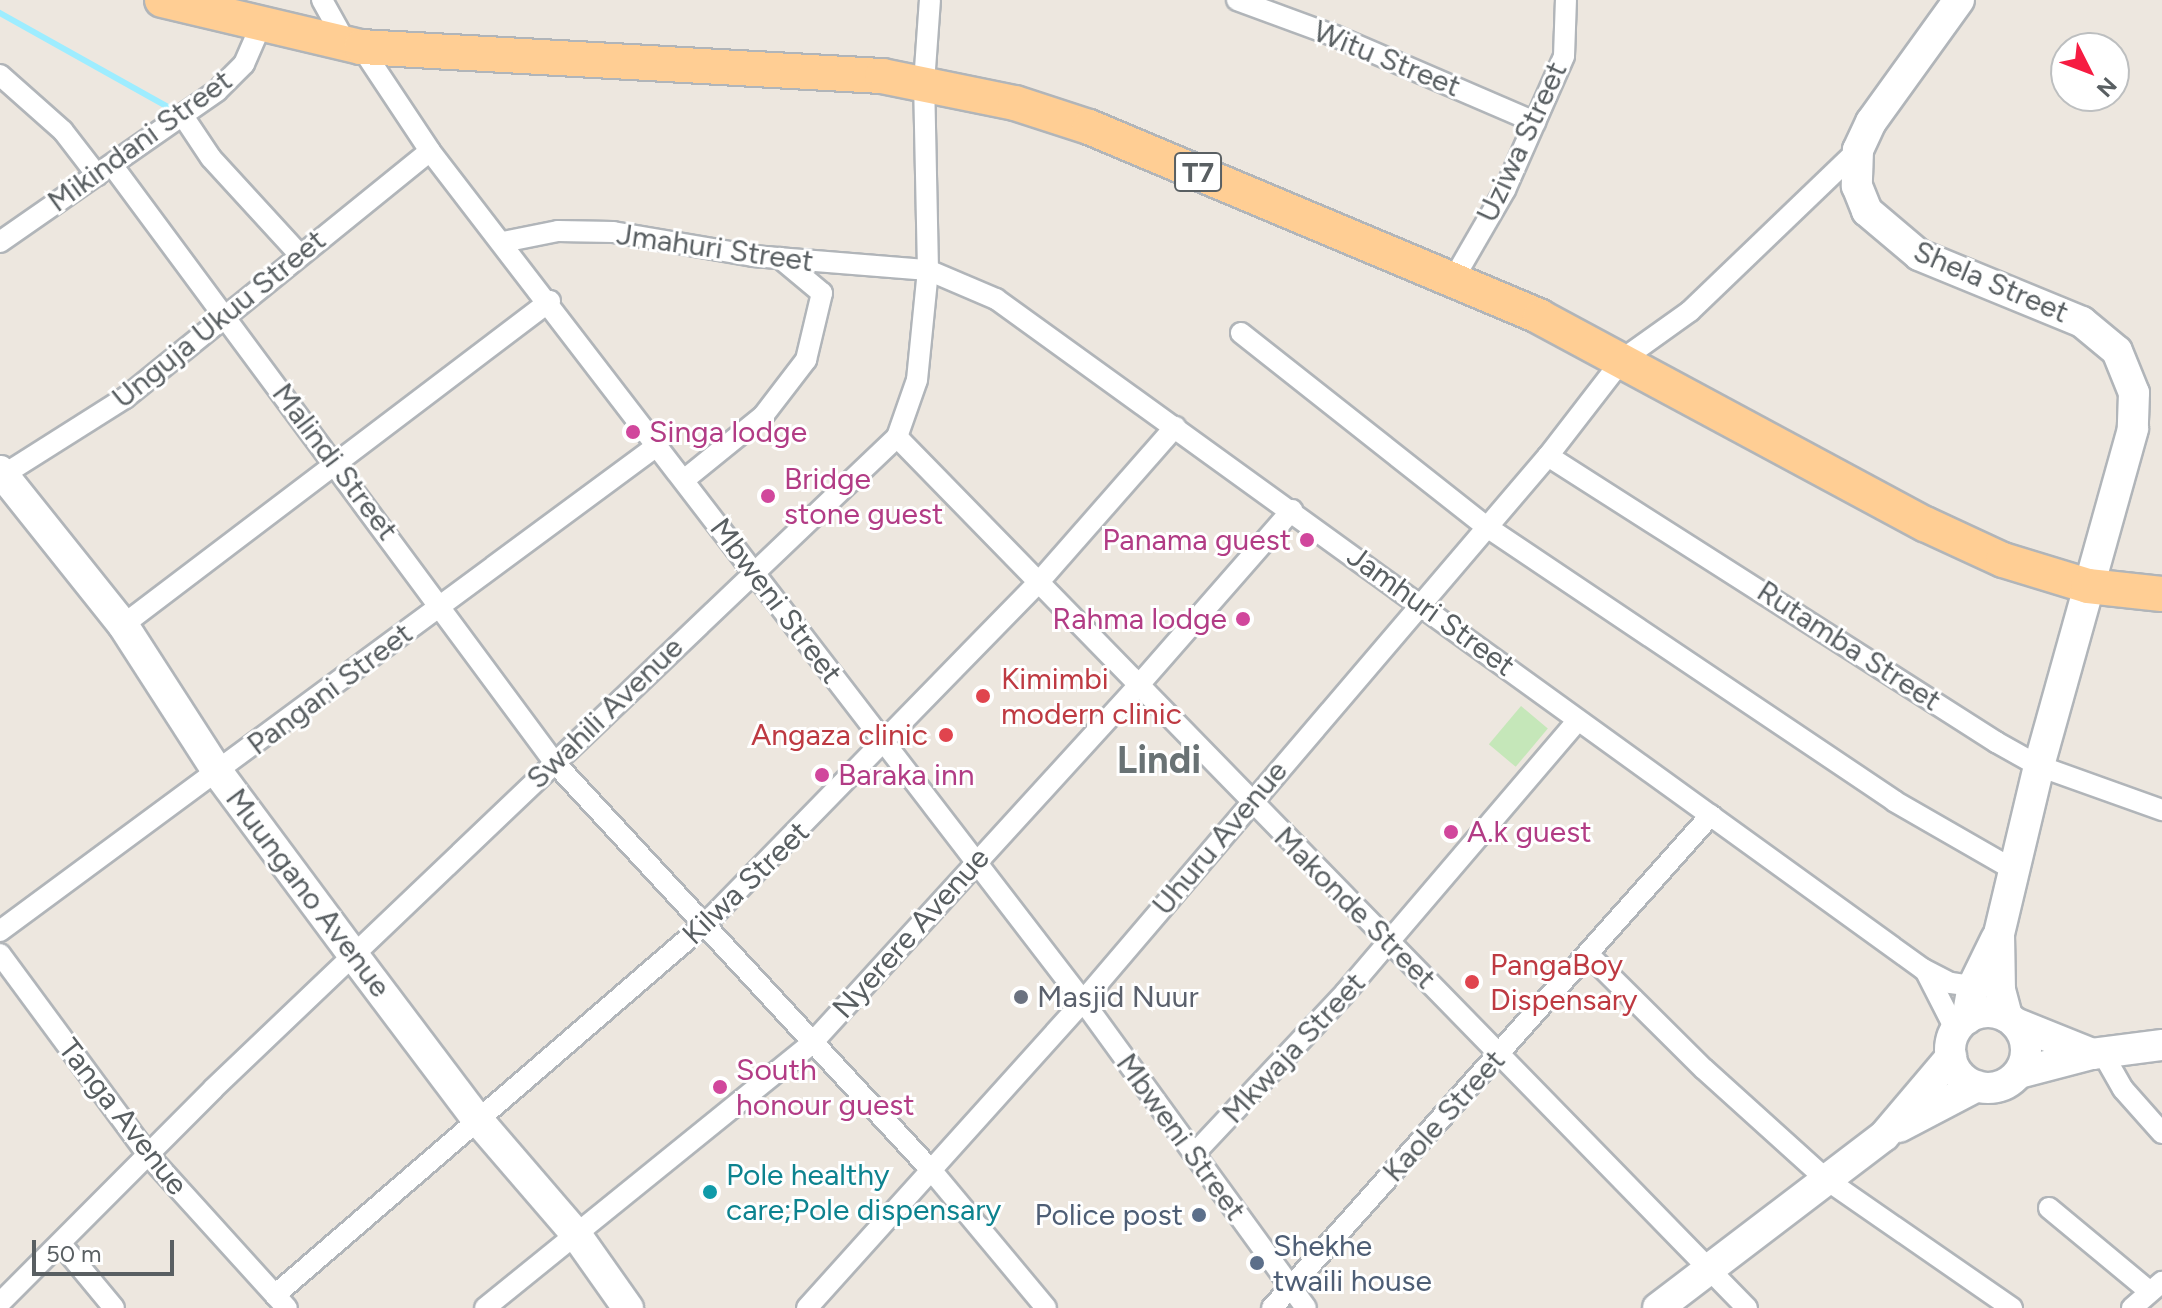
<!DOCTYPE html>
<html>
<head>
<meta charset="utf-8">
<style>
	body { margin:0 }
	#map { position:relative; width:2162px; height:1308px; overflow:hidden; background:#ede7df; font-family:Figtree,sans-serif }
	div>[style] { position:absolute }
	.green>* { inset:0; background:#c5e7b9; transform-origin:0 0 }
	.stream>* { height:6px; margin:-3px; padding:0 3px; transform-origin:3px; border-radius:3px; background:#9eedff }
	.roads { filter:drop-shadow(2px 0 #b1b5b9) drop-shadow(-2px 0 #b1b5b9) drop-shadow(0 2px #b1b5b9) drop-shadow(0 -2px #b1b5b9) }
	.minor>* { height:20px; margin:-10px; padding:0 10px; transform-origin:10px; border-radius:10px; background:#fff }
	.secondary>* { height:30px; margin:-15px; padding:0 15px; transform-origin:15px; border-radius:15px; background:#fff }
	.secondary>.ring { margin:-15px; padding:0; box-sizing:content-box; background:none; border:30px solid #fff; border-radius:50% }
	.trunk>* { height:34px; margin:-17px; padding:0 17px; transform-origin:17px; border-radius:17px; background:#ffce94 }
	.dots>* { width:22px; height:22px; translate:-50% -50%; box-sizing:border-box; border:4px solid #fff; border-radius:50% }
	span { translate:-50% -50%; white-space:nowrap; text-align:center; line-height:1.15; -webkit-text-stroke:6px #fff; paint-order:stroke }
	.shield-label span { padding:2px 6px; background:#fff; border:2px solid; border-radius:6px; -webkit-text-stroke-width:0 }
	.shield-label { font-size:28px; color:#595f62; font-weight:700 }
	.street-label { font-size:30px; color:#595f62 }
	.hotel-label { font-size:30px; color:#b23c85 }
	.left { translate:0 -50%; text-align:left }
	.right { translate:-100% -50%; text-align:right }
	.health-label { font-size:30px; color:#be3a42 }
	.worship-label { font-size:30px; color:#5b616d }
	.culture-label { font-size:30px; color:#0d838f }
	.service-label { font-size:30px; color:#4e5e75 }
	.district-label { font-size:38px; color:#697274; font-weight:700 }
	.north { position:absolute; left:2050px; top:32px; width:80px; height:80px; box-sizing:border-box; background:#fff; border:2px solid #bdbfc0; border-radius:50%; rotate:132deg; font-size:22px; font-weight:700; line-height:32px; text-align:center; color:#595f62 }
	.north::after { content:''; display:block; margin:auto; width:28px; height:36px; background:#f61c42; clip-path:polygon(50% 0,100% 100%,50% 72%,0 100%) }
	.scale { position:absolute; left:32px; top:1240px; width:142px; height:36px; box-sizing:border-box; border:4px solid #595f62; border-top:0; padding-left:10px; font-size:24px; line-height:28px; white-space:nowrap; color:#595f62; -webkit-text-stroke:6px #fff; paint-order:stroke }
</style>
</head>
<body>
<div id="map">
	<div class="green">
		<i style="left:1521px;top:706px;width:35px;height:50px;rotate:40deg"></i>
	</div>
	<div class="stream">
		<i style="left:0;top:13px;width:205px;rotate:29.2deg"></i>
	</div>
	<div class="roads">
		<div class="minor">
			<i style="left:322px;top:0;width:51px;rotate:60.9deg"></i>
			<i style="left:1237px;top:0;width:104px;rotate:20.2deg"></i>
			<i style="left:1335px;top:36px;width:218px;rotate:23.3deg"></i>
			<i style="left:361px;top:47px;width:125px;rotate:56.4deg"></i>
			<i style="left:430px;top:151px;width:1072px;rotate:52.47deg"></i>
			<i style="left:1083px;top:1001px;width:379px;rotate:54deg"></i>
			<i style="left:0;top:75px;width:84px;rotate:41.6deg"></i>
			<i style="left:63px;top:131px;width:56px;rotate:52.3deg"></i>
			<i style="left:183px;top:116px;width:50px;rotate:56.3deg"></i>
			<i style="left:211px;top:158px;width:132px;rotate:47.5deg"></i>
			<i style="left:112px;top:165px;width:743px;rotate:53.48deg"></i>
			<i style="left:554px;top:762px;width:557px;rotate:47.26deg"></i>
			<i style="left:932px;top:1171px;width:178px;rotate:50.2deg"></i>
			<i style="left:0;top:242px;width:264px;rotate:-34.8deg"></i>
			<i style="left:217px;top:91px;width:38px;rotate:-45deg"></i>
			<i style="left:244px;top:64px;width:43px;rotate:-66.4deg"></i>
			<i style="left:503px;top:242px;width:56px;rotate:-11.3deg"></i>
			<i style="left:558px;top:231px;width:55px;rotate:1deg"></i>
			<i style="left:613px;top:232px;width:142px;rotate:9.7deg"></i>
			<i style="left:753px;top:256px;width:176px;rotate:4.6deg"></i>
			<i style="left:928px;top:270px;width:74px;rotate:23.1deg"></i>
			<i style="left:996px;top:299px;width:1144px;rotate:35.86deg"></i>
			<i style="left:1923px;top:969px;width:31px;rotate:27deg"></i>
			<i style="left:1951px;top:983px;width:22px;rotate:8deg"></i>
			<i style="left:1454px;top:278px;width:102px;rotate:-59.9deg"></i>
			<i style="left:1505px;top:190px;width:146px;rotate:-66.2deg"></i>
			<i style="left:1564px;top:56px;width:56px;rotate:-88deg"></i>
			<i style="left:1241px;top:333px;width:313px;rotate:38.3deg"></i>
			<i style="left:1487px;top:527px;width:491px;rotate:33.9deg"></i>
			<i style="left:1894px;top:801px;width:138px;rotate:29.9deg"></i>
			<i style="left:897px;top:437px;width:1217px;rotate:45.7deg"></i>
			<i style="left:1548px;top:456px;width:532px;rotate:32.55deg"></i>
			<i style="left:1996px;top:742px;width:49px;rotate:29.2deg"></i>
			<i style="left:2039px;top:766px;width:131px;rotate:19.7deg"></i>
			<i style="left:0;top:477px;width:148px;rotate:-32.3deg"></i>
			<i style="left:125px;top:398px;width:392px;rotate:-39deg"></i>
			<i style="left:684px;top:480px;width:102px;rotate:-39deg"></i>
			<i style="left:763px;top:416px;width:71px;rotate:-52.5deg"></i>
			<i style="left:806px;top:360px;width:69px;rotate:-76.6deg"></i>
			<i style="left:822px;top:293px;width:55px;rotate:-140.2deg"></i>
			<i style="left:123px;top:625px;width:536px;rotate:-37.19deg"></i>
			<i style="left:0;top:931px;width:818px;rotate:-36.45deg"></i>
			<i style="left:0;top:954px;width:251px;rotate:53.6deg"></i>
			<i style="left:149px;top:1156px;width:205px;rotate:47.8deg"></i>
			<i style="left:1588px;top:954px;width:163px;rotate:44.8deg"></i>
			<i style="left:1704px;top:1069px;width:166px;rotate:42.1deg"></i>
			<i style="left:1827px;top:1180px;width:225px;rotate:34.7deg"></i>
			<i style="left:1926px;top:972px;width:66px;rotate:63deg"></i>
			<i style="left:2103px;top:1054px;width:40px;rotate:60.3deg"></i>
			<i style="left:2123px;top:1089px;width:59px;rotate:48.4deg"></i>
			<i style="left:1194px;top:1154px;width:221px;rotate:-46.8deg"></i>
			<i style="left:1345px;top:993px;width:358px;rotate:-49.5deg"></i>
			<i style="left:2049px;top:1208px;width:131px;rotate:39.7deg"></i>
			<i style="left:61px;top:1244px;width:83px;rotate:50.4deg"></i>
			<i style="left:275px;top:1295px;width:567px;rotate:-40.78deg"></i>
			<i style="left:704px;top:925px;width:478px;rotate:-45.7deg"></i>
			<i style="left:1038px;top:583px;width:208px;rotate:-48.7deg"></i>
			<i style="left:0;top:1303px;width:302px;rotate:-45.1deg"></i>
			<i style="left:213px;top:1089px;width:945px;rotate:-43.63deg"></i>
			<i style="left:897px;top:437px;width:60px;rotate:-70.7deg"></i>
			<i style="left:917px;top:380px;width:111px;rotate:-84.3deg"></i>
			<i style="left:928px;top:270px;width:187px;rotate:-91.2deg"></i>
			<i style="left:924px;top:83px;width:83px;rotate:-85.9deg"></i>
			<i style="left:485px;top:1308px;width:422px;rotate:-39deg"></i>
			<i style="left:813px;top:1042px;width:482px;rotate:-47.6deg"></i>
			<i style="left:1138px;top:686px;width:234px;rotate:-48.8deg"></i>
			<i style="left:807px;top:1308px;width:413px;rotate:-48deg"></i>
			<i style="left:1083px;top:1001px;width:716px;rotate:-49.53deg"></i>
			<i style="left:1548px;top:456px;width:123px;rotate:-52.3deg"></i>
			<i style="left:1623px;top:359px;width:82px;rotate:-35.6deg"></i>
			<i style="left:1690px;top:311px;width:233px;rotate:-43.8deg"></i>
			<i style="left:1272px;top:1308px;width:660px;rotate:-48.32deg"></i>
			<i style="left:2132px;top:1308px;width:40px;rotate:-41deg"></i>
		</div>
		<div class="secondary">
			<i style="left:1959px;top:0;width:150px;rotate:125.8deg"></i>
			<i style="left:1871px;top:122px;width:31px;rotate:115deg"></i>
			<i style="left:1858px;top:150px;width:36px;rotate:92deg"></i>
			<i style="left:1857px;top:186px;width:27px;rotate:68deg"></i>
			<i style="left:1867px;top:211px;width:68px;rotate:40.2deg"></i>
			<i style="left:1919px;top:255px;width:176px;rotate:22.3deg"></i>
			<i style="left:2082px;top:322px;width:45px;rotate:39.6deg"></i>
			<i style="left:2117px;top:351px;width:45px;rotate:68deg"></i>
			<i style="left:2134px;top:393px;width:36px;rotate:92deg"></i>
			<i style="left:2133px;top:429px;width:350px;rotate:105.6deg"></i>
			<i style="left:2039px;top:766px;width:173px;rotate:103.4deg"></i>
			<i style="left:1999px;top:934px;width:56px;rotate:89deg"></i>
			<i style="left:2000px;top:990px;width:28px;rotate:75deg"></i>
			<i style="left:0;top:471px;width:197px;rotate:51.4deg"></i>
			<i style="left:123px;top:625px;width:177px;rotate:57.2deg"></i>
			<i style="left:219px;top:774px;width:227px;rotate:53.4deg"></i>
			<i style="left:354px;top:956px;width:204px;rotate:53deg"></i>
			<i style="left:477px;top:1119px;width:150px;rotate:49.3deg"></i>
			<i style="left:575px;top:1233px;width:92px;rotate:54.8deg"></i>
			<i class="ring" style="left:1950px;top:1012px;width:46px;height:46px"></i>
			<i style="left:1967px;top:1019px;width:34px;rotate:-80deg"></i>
			<i style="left:1973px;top:986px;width:52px;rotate:-63.9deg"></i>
			<i style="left:2015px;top:1023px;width:83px;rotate:21.9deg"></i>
			<i style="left:2019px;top:1073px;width:75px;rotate:-14.6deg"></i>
			<i style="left:2092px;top:1054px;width:71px;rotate:-7.3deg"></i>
			<i style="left:1899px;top:1127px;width:88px;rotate:-27.7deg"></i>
			<i style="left:1658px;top:1308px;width:284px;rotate:-37.3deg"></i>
			<i style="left:1884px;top:1136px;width:104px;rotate:-49.7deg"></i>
		</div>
		<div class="trunk">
			<i style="left:162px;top:0;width:204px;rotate:13.3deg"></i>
			<i style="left:361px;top:47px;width:522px;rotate:3.19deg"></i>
			<i style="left:882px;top:76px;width:136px;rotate:11.5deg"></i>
			<i style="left:1015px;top:103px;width:78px;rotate:18deg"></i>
			<i style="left:1089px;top:127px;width:489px;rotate:22.8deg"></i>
			<i style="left:1540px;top:317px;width:437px;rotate:28.3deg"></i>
			<i style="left:1925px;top:524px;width:86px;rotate:24.8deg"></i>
			<i style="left:2003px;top:560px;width:89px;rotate:17deg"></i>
			<i style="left:2088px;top:586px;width:74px;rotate:6.2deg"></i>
		</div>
	</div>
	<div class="dots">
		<i style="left:633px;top:432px;background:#d1479c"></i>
		<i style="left:768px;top:496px;background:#d1479c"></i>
		<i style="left:1307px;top:540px;background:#d1479c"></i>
		<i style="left:1243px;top:619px;background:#d1479c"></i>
		<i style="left:983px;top:696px;background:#e0444e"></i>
		<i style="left:946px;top:735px;background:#e0444e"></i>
		<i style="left:822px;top:775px;background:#d1479c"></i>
		<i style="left:1451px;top:832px;background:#d1479c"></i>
		<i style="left:1472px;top:982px;background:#e0444e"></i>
		<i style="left:1021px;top:997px;background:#6b7280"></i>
		<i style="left:720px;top:1087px;background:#d1479c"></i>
		<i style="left:710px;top:1192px;background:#0f9aa8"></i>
		<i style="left:1199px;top:1215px;background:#5c6f8a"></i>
		<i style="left:1257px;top:1263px;background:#5c6f8a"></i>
	</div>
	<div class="shield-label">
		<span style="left:1198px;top:172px">T7</span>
	</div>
	<div class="street-label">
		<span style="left:1387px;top:59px;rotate:22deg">Witu Street</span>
		<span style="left:140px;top:141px;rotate:-36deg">Mikindani Street</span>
		<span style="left:1522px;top:142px;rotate:-65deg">Uziwa Street</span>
		<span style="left:715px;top:248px;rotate:8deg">Jmahuri Street</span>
		<span style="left:1991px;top:282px;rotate:23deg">Shela Street</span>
		<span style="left:219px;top:319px;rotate:-39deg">Unguja Ukuu Street</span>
		<span style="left:335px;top:462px;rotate:53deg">Malindi Street</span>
		<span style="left:776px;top:601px;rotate:53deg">Mbweni Street</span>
		<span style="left:1431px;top:611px;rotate:36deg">Jamhuri Street</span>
		<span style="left:1849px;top:646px;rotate:33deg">Rutamba Street</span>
		<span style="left:330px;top:689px;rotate:-37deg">Pangani Street</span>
		<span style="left:605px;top:713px;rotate:-44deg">Swahili Avenue</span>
		<span style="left:1220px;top:838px;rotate:-50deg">Uhuru Avenue</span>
		<span style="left:746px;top:883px;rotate:-44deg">Kilwa Street</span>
		<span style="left:308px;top:893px;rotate:53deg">Muungano Avenue</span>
		<span style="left:1355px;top:908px;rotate:45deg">Makonde Street</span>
		<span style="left:911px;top:933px;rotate:-48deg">Nyerere Avenue</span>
		<span style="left:1294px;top:1048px;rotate:-47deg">Mkwaja Street</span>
		<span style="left:1444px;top:1116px;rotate:-48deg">Kaole Street</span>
		<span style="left:123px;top:1117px;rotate:52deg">Tanga Avenue</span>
		<span style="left:1181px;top:1137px;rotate:54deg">Mbweni Street</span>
	</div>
	<div class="hotel-label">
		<span class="left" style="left:649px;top:432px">Singa lodge</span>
		<span class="left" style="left:784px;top:496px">Bridge<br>stone guest</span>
		<span class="right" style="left:1291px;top:540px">Panama guest</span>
		<span class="right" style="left:1227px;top:619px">Rahma lodge</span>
		<span class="left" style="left:838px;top:775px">Baraka inn</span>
		<span class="left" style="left:1467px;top:832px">A.k guest</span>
		<span class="left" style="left:736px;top:1087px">South<br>honour guest</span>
	</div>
	<div class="health-label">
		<span class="left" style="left:1001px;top:696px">Kimimbi<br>modern clinic</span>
		<span class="right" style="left:928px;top:735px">Angaza clinic</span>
		<span class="left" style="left:1490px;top:982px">PangaBoy<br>Dispensary</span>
	</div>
	<div class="worship-label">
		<span class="left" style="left:1037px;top:997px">Masjid Nuur</span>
	</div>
	<div class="culture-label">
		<span class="left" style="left:726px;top:1192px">Pole healthy<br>care;Pole dispensary</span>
	</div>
	<div class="service-label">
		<span class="right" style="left:1183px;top:1215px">Police post</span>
		<span class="left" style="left:1273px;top:1263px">Shekhe<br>twaili house</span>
	</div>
	<div class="district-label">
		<span style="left:1159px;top:761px">Lindi</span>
	</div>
	<div class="north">N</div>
	<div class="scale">50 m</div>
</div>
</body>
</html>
